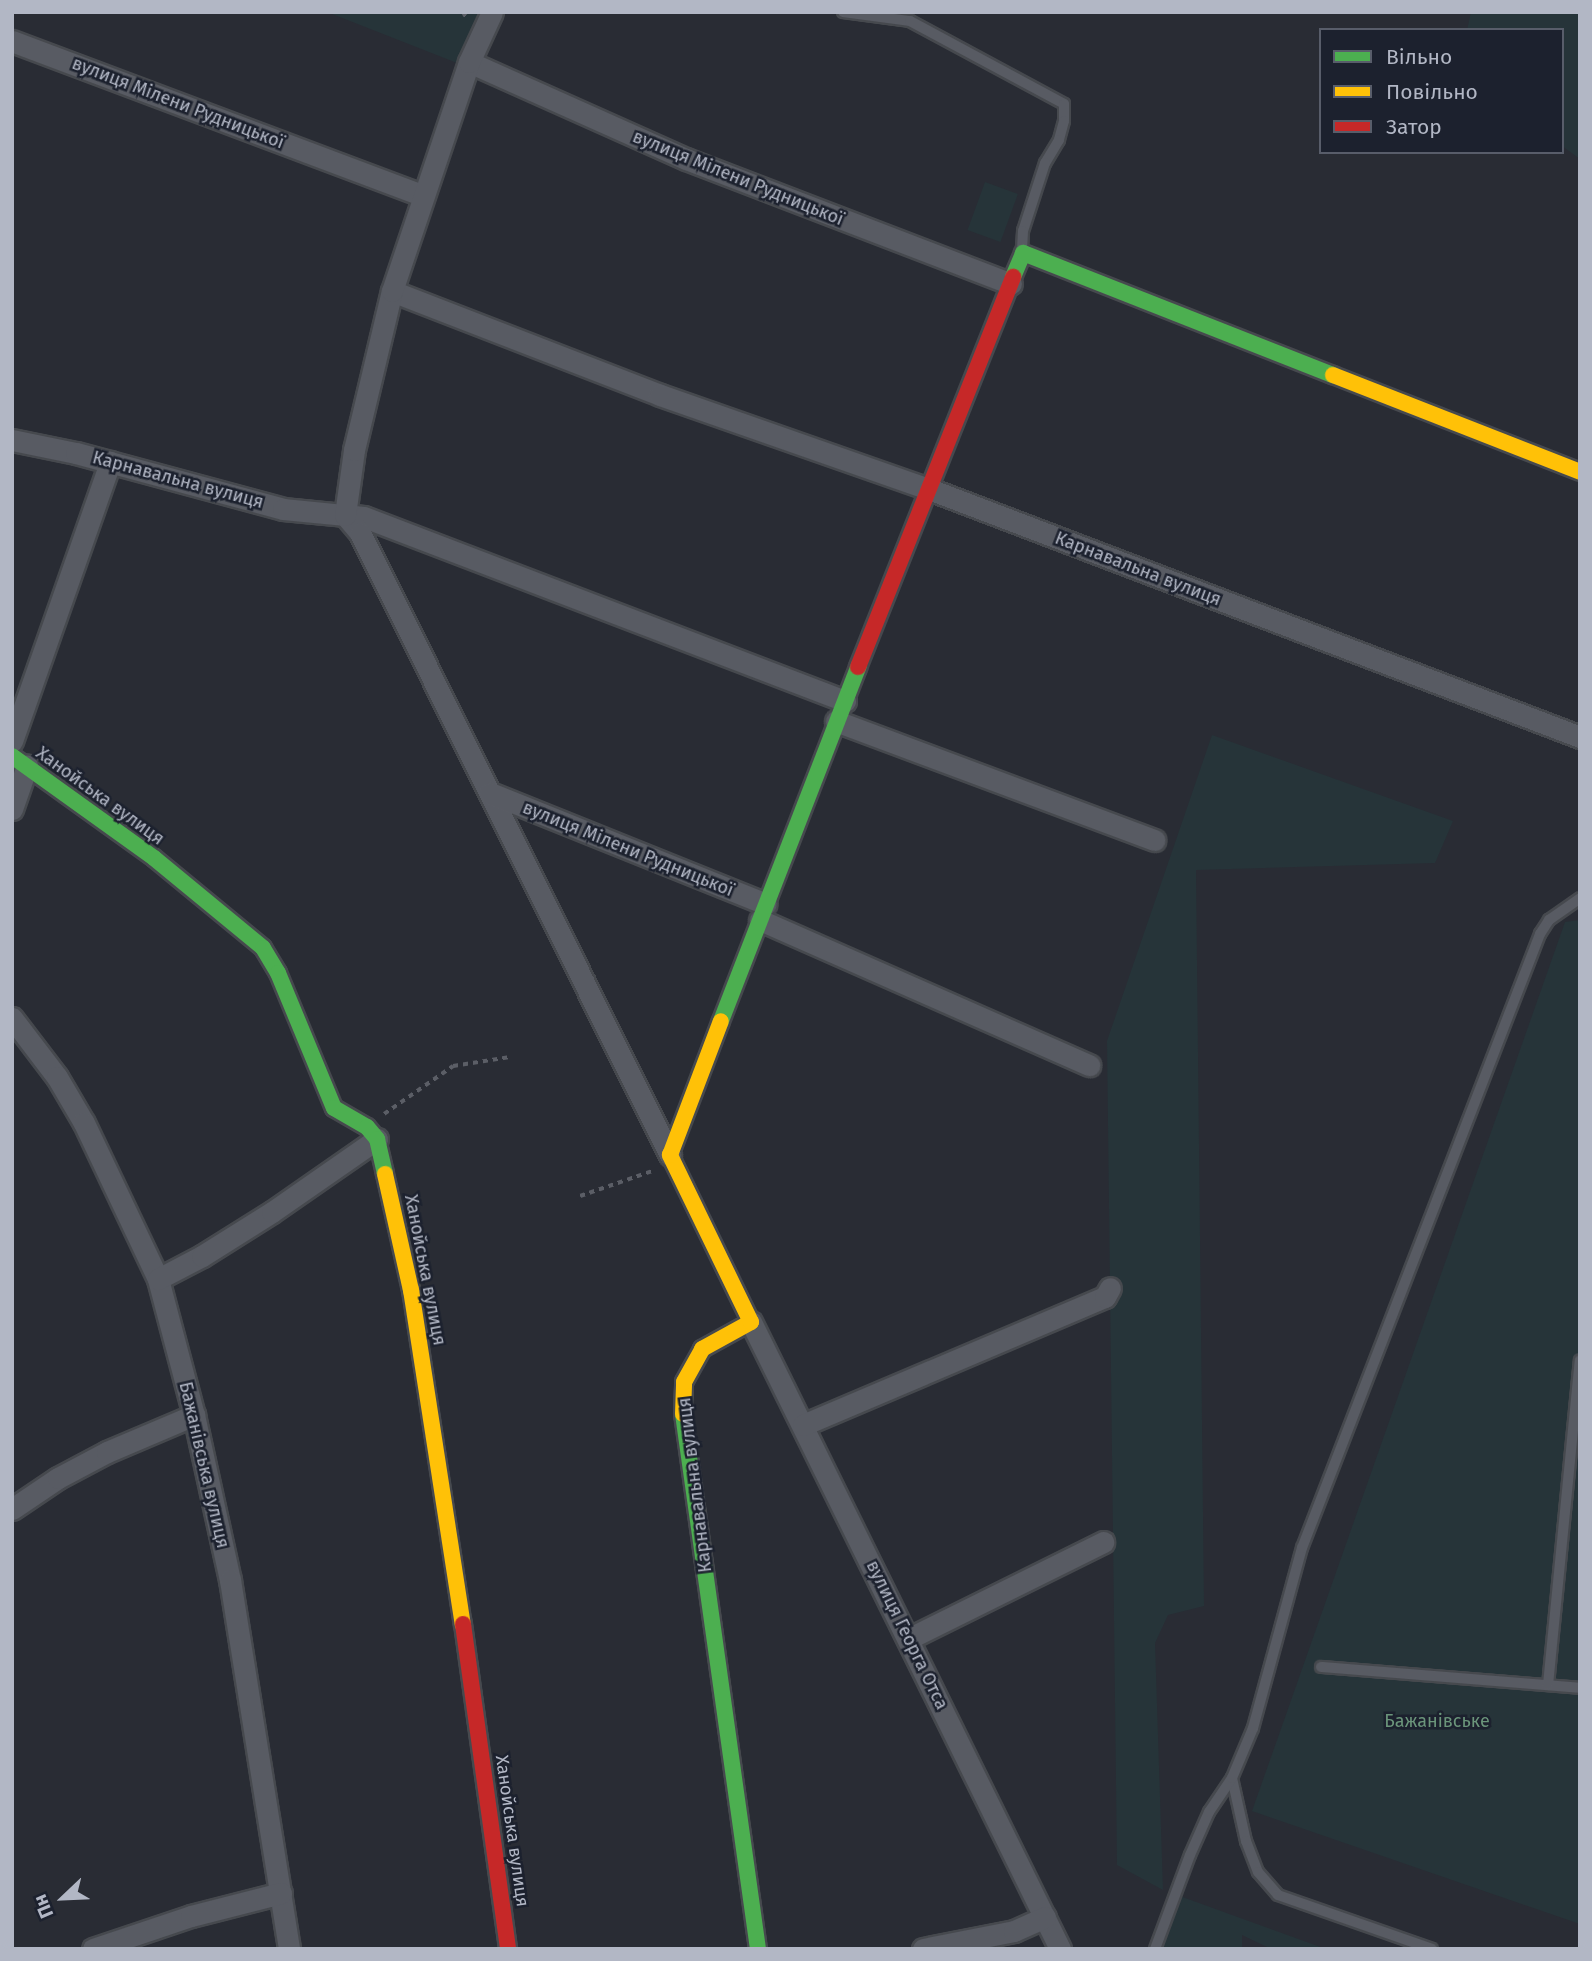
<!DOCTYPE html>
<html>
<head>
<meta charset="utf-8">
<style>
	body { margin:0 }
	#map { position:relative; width:1592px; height:1961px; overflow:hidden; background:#292c34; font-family:"Fira Sans",sans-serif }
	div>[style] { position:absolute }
	.green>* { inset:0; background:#263439; transform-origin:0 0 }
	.path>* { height:3.5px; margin-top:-1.75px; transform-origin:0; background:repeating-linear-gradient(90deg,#5b5e66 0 5px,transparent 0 10px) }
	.roads { filter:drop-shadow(2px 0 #46494e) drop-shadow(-2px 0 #46494e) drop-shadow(0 2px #46494e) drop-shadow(0 -2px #46494e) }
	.lane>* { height:10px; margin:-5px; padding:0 5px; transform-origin:5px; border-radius:5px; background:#585b63 }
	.street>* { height:21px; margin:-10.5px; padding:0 10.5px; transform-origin:10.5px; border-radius:10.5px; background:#585b63 }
	.fast>* { height:16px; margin:-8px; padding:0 8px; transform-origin:8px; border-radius:8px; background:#4caf50 }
	.slow>* { height:16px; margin:-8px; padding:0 8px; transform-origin:8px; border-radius:8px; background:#ffc107 }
	.jam>* { height:16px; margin:-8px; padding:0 8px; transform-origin:8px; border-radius:8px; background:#c62828 }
	span { translate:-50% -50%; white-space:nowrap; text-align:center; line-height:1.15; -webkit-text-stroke:5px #1c212e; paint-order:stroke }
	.street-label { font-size:18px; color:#b2b7c5 }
	.park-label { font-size:18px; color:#6b957b }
	.frame { position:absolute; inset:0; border:14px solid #b2b7c5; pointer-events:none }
	.legend { position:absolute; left:1319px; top:28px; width:245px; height:126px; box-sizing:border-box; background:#1c212e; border:2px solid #585d6a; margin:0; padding:9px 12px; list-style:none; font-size:21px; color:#b2b7c5 }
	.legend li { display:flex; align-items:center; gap:14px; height:35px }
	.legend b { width:35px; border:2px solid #585d6a }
	.north { position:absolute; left:28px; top:1863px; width:70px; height:70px; -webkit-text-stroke:5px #1c212e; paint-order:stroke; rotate:247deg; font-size:19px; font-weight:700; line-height:28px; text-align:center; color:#b2b7c5 }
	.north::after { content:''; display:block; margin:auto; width:24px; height:32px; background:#b2b7c5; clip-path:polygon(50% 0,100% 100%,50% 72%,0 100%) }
</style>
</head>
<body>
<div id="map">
	<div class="green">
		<i style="clip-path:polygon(327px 12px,481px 12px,457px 63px)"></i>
		<i style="clip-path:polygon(1471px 12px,1580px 12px,1580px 159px,1562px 146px,1562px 30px,1467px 30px)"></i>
		<i style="left:985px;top:182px;width:35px;height:51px;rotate:20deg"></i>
		<i style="clip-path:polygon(1212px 735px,1453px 821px,1435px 863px,1196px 870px,1204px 1606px,1168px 1615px,1155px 1643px,1163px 1890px,1117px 1865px,1107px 1041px)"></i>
		<i style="clip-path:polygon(1580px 920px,1580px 1924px,1252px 1811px,1565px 922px)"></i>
		<i style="clip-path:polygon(1177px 1895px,1326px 1949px,1271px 1949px,1242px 1935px,1242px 1949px,1155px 1949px)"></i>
	</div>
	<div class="path">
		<i style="left:463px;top:12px;width:9px;rotate:58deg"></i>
		<i style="left:384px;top:1114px;width:84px;rotate:-34.8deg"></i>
		<i style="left:453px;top:1066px;width:58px;rotate:-9deg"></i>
		<i style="left:580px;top:1196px;width:76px;rotate:-19.1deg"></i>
	</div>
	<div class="roads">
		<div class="lane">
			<i style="left:843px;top:12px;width:68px;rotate:7.7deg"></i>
			<i style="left:910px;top:21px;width:175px;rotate:28.3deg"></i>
			<i style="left:1064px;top:104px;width:17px;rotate:90deg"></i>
			<i style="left:1064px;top:121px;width:20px;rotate:105deg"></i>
			<i style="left:1059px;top:140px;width:27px;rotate:121deg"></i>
			<i style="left:1045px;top:163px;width:71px;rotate:107.9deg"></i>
			<i style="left:1023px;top:231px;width:19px;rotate:93deg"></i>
			<i style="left:1321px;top:1667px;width:260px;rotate:4.6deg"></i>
			<i style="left:1548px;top:1685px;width:326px;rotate:-84.4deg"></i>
			<i style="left:1232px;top:1778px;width:65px;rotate:77.5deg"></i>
			<i style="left:1246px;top:1841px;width:33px;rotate:69deg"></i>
			<i style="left:1258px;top:1872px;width:30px;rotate:49deg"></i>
			<i style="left:1278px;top:1895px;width:163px;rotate:19.3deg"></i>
			<i style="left:1155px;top:1949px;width:100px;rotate:-69.6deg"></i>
			<i style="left:1190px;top:1855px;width:47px;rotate:-66.2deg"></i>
			<i style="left:1209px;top:1812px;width:41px;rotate:-55.9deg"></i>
			<i style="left:1232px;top:1778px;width:54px;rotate:-67.2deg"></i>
			<i style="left:1253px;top:1728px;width:187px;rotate:-74.8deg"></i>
			<i style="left:1302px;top:1548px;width:659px;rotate:-68.81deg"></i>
			<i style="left:1540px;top:934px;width:17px;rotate:-57deg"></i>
			<i style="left:1549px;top:920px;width:38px;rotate:-35deg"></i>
		</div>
		<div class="street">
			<i style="left:12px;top:41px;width:438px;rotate:20.6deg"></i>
			<i style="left:469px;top:62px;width:238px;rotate:24.1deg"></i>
			<i style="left:686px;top:159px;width:348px;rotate:21deg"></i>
			<i style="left:392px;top:291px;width:287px;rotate:21.2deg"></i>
			<i style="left:660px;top:395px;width:285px;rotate:19.3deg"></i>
			<i style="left:929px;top:489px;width:697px;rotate:20.85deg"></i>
			<i style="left:12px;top:440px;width:65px;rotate:11.5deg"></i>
			<i style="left:76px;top:453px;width:214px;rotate:15.1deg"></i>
			<i style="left:283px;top:509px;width:81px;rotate:5.6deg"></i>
			<i style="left:364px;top:517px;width:515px;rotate:20.93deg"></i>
			<i style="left:345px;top:515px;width:23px;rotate:50deg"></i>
			<i style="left:360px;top:533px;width:695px;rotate:63.51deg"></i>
			<i style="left:345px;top:515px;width:66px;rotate:-82.1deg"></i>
			<i style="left:354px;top:450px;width:163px;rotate:-76.6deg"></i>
			<i style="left:392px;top:291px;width:242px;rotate:-71.4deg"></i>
			<i style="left:469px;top:62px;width:55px;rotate:-65.3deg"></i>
			<i style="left:836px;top:721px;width:340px;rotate:20.5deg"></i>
			<i style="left:12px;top:741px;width:296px;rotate:-70.6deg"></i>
			<i style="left:490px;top:793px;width:297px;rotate:21.9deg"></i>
			<i style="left:12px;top:809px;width:46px;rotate:-70.8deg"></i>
			<i style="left:760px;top:920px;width:360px;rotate:23.8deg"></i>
			<i style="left:12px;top:1018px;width:74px;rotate:52.7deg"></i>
			<i style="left:57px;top:1077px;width:53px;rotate:59.6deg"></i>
			<i style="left:84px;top:1123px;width:173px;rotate:64.6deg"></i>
			<i style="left:158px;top:1279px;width:141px;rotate:75.2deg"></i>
			<i style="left:194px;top:1415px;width:169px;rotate:77.7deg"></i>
			<i style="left:230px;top:1580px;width:374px;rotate:80.9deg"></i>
			<i style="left:158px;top:1279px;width:50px;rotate:-27.6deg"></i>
			<i style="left:202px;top:1256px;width:83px;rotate:-32.2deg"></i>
			<i style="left:272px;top:1212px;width:128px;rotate:-34.8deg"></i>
			<i style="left:751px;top:1322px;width:699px;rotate:63.76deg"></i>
			<i style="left:803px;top:1425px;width:328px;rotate:-23deg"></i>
			<i style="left:1105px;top:1297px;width:10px;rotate:-61deg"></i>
			<i style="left:12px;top:1509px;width:55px;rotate:-34deg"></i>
			<i style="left:58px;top:1478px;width:55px;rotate:-28deg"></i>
			<i style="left:107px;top:1452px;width:95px;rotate:-23deg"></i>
			<i style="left:908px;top:1639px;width:218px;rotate:-26.4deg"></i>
			<i style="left:93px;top:1949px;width:103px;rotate:-18.6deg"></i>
			<i style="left:191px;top:1916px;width:93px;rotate:-14.3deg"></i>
			<i style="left:923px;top:1949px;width:93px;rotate:-11.2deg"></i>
			<i style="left:1014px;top:1931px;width:34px;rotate:-24deg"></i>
		</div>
		<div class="fast">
			<i style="left:1013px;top:277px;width:26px;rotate:-67deg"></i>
			<i style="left:1023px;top:253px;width:333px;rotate:21.5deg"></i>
			<i style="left:12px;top:756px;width:175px;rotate:35.7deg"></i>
			<i style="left:154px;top:858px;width:141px;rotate:39.5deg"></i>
			<i style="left:263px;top:948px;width:29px;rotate:59deg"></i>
			<i style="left:278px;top:973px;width:146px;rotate:67.5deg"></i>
			<i style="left:334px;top:1108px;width:38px;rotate:30deg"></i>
			<i style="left:367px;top:1127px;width:16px;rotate:50deg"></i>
			<i style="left:377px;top:1139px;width:36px;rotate:77deg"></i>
			<i style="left:721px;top:1021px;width:380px;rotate:-68.8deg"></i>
			<i style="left:683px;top:1414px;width:540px;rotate:82.02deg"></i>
		</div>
		<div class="slow">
			<i style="left:1333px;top:375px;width:265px;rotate:21.4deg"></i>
			<i style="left:385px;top:1174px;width:119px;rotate:77.4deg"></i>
			<i style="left:411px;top:1290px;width:338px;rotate:81.2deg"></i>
			<i style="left:683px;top:1414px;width:32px;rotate:-88deg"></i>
			<i style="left:684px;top:1382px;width:38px;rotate:-61deg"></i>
			<i style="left:702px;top:1349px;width:56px;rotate:-28.9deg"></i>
			<i style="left:751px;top:1322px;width:186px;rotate:-115.9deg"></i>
			<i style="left:670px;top:1155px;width:143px;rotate:-69.2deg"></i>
		</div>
		<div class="jam">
			<i style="left:858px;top:667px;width:420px;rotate:-68.3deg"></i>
			<i style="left:463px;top:1624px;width:328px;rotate:82.1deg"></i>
		</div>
	</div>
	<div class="street-label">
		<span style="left:178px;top:103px;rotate:21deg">вулиця Мілени Рудницької</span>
		<span style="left:738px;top:178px;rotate:22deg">вулиця Мілени Рудницької</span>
		<span style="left:178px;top:480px;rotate:15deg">Карнавальна вулиця</span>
		<span style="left:1138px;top:569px;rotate:21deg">Карнавальна вулиця</span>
		<span style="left:100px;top:796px;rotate:36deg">Ханойська вулиця</span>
		<span style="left:628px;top:849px;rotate:22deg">вулиця Мілени Рудницької</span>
		<span style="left:425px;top:1270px;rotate:79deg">Ханойська вулиця</span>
		<span style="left:204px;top:1465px;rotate:77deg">Бажанівська вулиця</span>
		<span style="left:695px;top:1485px;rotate:-97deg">Карнавальна вулиця</span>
		<span style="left:907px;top:1635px;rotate:64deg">вулиця Георга Отса</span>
		<span style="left:512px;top:1831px;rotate:82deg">Ханойська вулиця</span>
	</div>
	<div class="park-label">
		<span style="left:1437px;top:1721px">Бажанівське</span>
	</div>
	<div class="frame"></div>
	<ul class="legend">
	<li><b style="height:9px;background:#4caf50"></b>Вільно</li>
	<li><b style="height:9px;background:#ffc107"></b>Повільно</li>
	<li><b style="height:9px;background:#c62828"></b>Затор</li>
	</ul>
	<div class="north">Пн</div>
</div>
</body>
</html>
